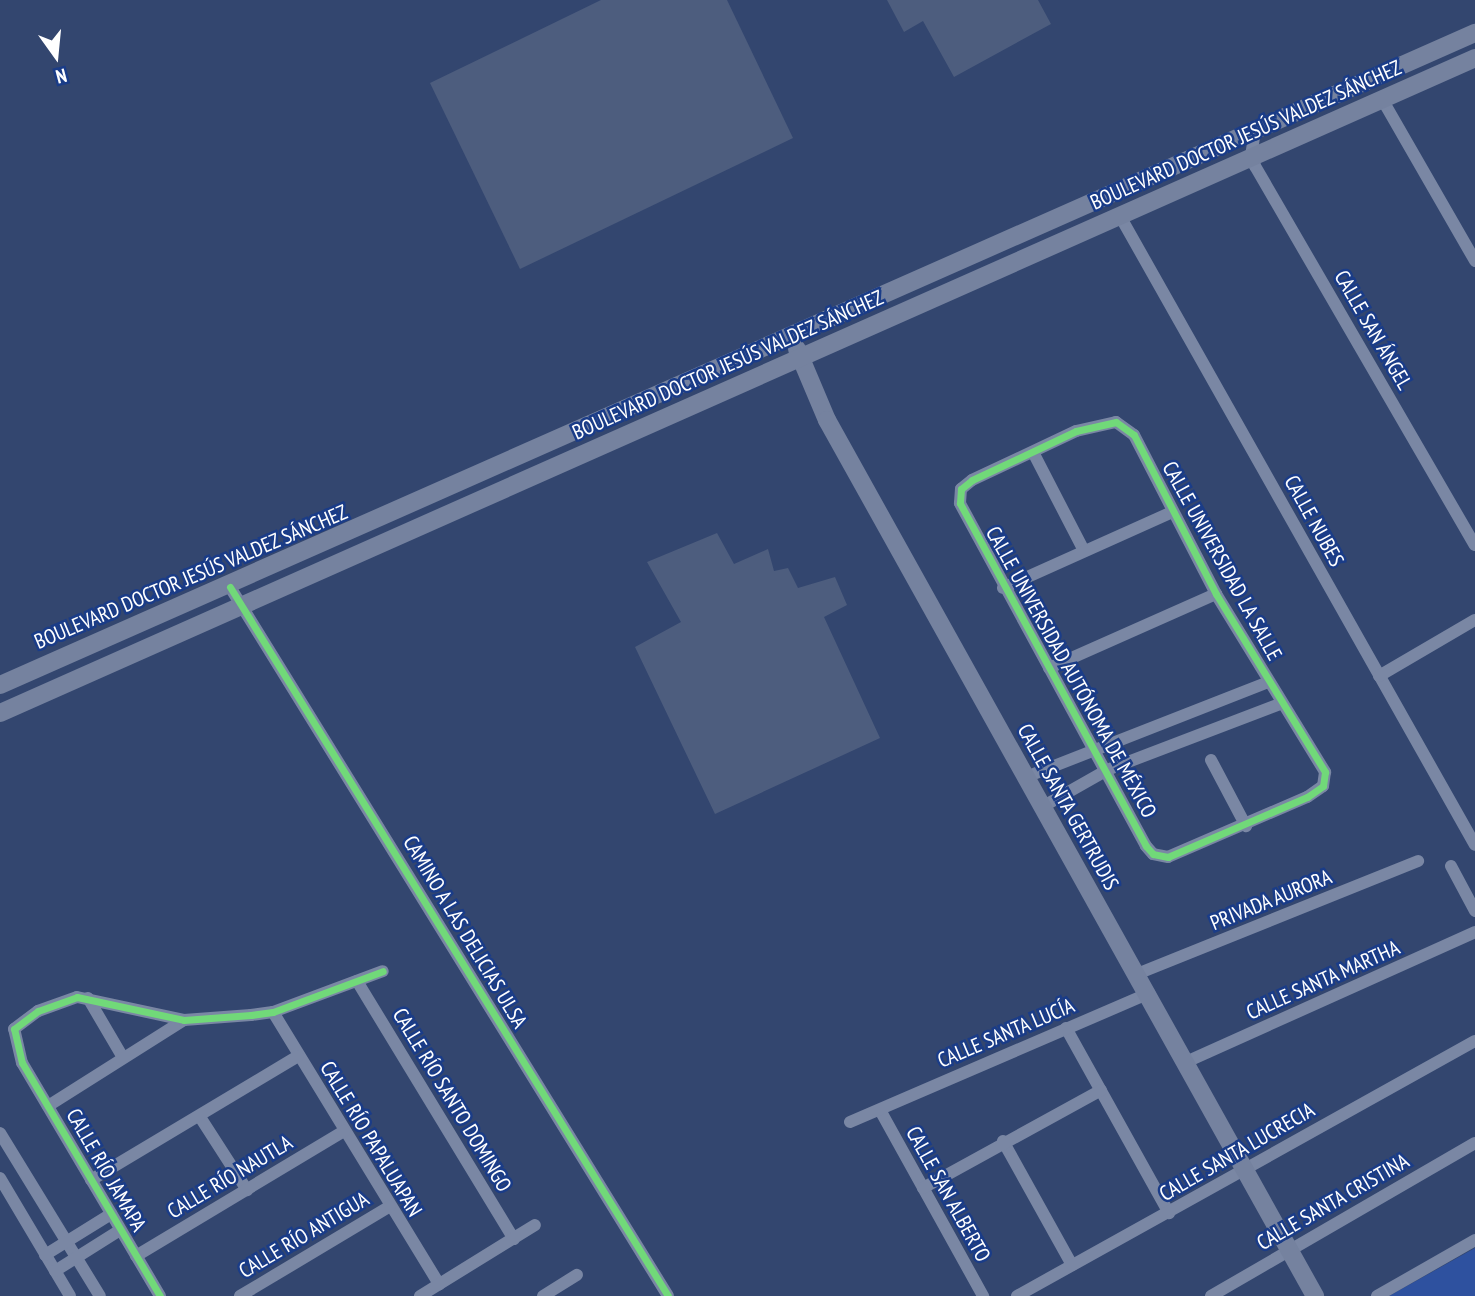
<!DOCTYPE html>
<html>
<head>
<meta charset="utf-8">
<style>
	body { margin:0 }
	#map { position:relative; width:1475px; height:1296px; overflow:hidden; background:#33466f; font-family:"PT Sans Narrow",sans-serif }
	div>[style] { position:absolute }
	.green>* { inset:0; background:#2e519f }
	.building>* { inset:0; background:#4d5d7e }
	.street>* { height:12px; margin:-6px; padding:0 6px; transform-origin:6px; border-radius:6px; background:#7a87a4 }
	.secondary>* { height:18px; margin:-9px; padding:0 9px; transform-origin:9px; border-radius:9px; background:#75829f }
	.cycleway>* { height:7px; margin:-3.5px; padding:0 3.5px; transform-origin:3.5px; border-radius:3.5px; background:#71d979 }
	span { translate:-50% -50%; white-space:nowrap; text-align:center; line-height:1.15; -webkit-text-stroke:5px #1a3c88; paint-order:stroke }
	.street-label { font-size:21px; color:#fff }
	.north { position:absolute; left:21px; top:21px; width:70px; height:70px; -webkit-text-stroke:5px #1a3c88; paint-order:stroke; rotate:165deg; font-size:19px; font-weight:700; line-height:28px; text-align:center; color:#fff }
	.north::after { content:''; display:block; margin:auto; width:24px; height:32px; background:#fff; clip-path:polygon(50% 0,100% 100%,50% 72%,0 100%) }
</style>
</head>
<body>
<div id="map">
	<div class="green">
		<i style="clip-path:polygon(1475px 1248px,1475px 1296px,1389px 1296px)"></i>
	</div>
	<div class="building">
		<i style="clip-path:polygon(601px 0,727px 0,793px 138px,520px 269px,430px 83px)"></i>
		<i style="clip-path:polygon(887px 0,1038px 0,1051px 24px,954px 77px,923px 21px,904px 32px)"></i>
		<i style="clip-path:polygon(717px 533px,734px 564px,768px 549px,774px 571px,788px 568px,798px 588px,835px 577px,847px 605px,824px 617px,880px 738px,715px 814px,635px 647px,681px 622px,647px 562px)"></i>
	</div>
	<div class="street">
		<i style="left:1382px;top:99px;width:187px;rotate:60.1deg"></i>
		<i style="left:1255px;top:131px;width:25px;rotate:99deg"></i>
		<i style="left:1251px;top:156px;width:11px;rotate:68deg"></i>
		<i style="left:1255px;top:166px;width:438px;rotate:59.9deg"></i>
		<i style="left:1120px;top:216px;width:722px;rotate:60.56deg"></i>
		<i style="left:1116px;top:422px;width:22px;rotate:36deg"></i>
		<i style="left:1134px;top:435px;width:179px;rotate:62.7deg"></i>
		<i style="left:1216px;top:594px;width:209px;rotate:58.5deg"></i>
		<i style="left:1325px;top:772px;width:14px;rotate:98deg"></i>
		<i style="left:1323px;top:786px;width:19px;rotate:145deg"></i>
		<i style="left:1307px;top:797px;width:151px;rotate:156.7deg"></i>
		<i style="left:1168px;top:857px;width:15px;rotate:-169deg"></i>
		<i style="left:1153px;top:854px;width:11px;rotate:-131deg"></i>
		<i style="left:1146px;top:846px;width:390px;rotate:-118.5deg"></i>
		<i style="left:960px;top:503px;width:14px;rotate:-86deg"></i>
		<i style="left:961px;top:489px;width:14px;rotate:-39deg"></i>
		<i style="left:972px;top:480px;width:115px;rotate:-25.2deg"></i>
		<i style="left:1076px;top:431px;width:41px;rotate:-12.7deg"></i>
		<i style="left:1034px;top:454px;width:109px;rotate:62.7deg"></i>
		<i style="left:230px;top:587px;width:833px;rotate:58.29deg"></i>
		<i style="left:1003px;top:588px;width:185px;rotate:-24.2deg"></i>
		<i style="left:1049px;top:668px;width:183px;rotate:-23.9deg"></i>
		<i style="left:1379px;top:676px;width:111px;rotate:-30.3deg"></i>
		<i style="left:1211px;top:760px;width:75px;rotate:62.1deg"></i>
		<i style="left:1026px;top:777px;width:261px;rotate:-21.4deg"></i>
		<i style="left:1042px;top:807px;width:75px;rotate:-29.6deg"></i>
		<i style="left:1107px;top:770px;width:187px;rotate:-20.9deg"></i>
		<i style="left:1451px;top:866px;width:51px;rotate:61.9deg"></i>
		<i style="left:1137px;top:974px;width:303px;rotate:-21.9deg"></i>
		<i style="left:357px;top:981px;width:302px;rotate:58.7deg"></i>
		<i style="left:88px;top:998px;width:67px;rotate:59.6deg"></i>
		<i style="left:273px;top:1012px;width:319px;rotate:58.6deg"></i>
		<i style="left:1066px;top:1028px;width:212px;rotate:60.9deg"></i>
		<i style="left:1186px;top:1062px;width:317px;rotate:-24.2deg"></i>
		<i style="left:48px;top:1106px;width:161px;rotate:-32.3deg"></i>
		<i style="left:880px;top:1110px;width:213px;rotate:61deg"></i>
		<i style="left:200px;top:1117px;width:87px;rotate:57.2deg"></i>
		<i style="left:850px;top:1122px;width:326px;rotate:-23.3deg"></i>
		<i style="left:0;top:1133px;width:191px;rotate:58.5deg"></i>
		<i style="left:1003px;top:1141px;width:142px;rotate:60.9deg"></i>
		<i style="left:0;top:1178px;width:137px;rotate:59.3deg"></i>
		<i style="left:91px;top:1180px;width:241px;rotate:-30.9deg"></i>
		<i style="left:923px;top:1188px;width:203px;rotate:-28.8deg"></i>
		<i style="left:45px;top:1255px;width:78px;rotate:-31.8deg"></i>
		<i style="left:136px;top:1256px;width:243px;rotate:-31deg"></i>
		<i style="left:55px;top:1271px;width:77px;rotate:-32.2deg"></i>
		<i style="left:160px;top:1296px;width:271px;rotate:-120.6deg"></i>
		<i style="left:22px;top:1063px;width:35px;rotate:-103deg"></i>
		<i style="left:14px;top:1029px;width:30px;rotate:-37deg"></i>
		<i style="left:38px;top:1011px;width:41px;rotate:-19.7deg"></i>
		<i style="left:77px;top:997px;width:109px;rotate:12.1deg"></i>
		<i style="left:184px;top:1020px;width:67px;rotate:-4.3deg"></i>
		<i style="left:251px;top:1015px;width:22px;rotate:-8deg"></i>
		<i style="left:273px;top:1012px;width:117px;rotate:-20.4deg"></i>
		<i style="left:240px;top:1296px;width:174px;rotate:-30.9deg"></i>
		<i style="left:420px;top:1296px;width:135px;rotate:-31.7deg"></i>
		<i style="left:543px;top:1296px;width:40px;rotate:-32deg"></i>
		<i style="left:1017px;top:1296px;width:524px;rotate:-29.11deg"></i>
		<i style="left:1211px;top:1296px;width:305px;rotate:-30.1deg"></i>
		<i style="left:1377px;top:1296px;width:113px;rotate:-29.7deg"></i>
	</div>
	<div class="secondary">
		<i style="left:797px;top:349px;width:77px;rotate:67.1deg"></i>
		<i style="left:827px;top:420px;width:1003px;rotate:60.88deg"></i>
		<i style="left:0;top:685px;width:1613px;rotate:-23.85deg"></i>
		<i style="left:0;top:713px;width:1614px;rotate:-23.94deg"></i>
	</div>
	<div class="cycleway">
		<i style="left:1116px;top:422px;width:22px;rotate:36deg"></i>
		<i style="left:1134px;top:435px;width:179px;rotate:62.7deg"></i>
		<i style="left:1216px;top:594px;width:209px;rotate:58.5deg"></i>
		<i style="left:1325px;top:772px;width:14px;rotate:98deg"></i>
		<i style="left:1323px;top:786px;width:19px;rotate:145deg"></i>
		<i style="left:1307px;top:797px;width:151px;rotate:156.7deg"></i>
		<i style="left:1168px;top:857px;width:15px;rotate:-169deg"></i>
		<i style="left:1153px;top:854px;width:11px;rotate:-131deg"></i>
		<i style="left:1146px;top:846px;width:390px;rotate:-118.5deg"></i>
		<i style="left:960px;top:503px;width:14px;rotate:-86deg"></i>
		<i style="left:961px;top:489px;width:14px;rotate:-39deg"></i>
		<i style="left:972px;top:480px;width:115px;rotate:-25.2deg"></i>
		<i style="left:1076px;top:431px;width:41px;rotate:-12.7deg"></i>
		<i style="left:230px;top:587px;width:833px;rotate:58.29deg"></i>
		<i style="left:160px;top:1296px;width:271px;rotate:-120.6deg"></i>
		<i style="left:22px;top:1063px;width:35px;rotate:-103deg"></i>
		<i style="left:14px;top:1029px;width:30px;rotate:-37deg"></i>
		<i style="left:38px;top:1011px;width:41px;rotate:-19.7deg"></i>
		<i style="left:77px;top:997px;width:109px;rotate:12.1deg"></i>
		<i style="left:184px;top:1020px;width:67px;rotate:-4.3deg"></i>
		<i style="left:251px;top:1015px;width:22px;rotate:-8deg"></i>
		<i style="left:273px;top:1012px;width:117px;rotate:-20.4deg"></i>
	</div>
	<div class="street-label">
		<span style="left:1246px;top:135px;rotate:-24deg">BOULEVARD DOCTOR JESÚS VALDEZ SÁNCHEZ</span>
		<span style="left:1373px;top:330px;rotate:60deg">CALLE SAN ÁNGEL</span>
		<span style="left:728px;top:365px;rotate:-24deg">BOULEVARD DOCTOR JESÚS VALDEZ SÁNCHEZ</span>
		<span style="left:1314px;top:521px;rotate:61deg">CALLE NUBES</span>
		<span style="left:1222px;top:561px;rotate:61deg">CALLE UNIVERSIDAD LA SALLE</span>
		<span style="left:191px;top:577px;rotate:-23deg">BOULEVARD DOCTOR JESÚS VALDEZ SÁNCHEZ</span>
		<span style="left:1071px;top:672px;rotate:61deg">CALLE UNIVERSIDAD AUTÓNOMA DE MÉXICO</span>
		<span style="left:1068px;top:807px;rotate:61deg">CALLE SANTA GERTRUDIS</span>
		<span style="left:1271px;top:900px;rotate:-22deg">PRIVADA AURORA</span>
		<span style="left:465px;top:932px;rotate:59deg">CAMINO A LAS DELICIAS ULSA</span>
		<span style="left:1323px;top:980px;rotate:-24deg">CALLE SANTA MARTHA</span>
		<span style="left:1006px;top:1033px;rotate:-23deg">CALLE SANTA LUCÍA</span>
		<span style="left:452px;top:1100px;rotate:59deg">CALLE RÍO SANTO DOMINGO</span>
		<span style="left:371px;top:1139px;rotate:59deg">CALLE RÍO PAPALUAPAN</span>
		<span style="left:1237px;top:1152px;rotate:-30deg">CALLE SANTA LUCRECIA</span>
		<span style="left:106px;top:1170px;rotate:60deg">CALLE RÍO JAMAPA</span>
		<span style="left:230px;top:1177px;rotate:-31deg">CALLE RÍO NAUTLA</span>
		<span style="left:948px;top:1194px;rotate:61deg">CALLE SAN ALBERTO</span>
		<span style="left:1333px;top:1202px;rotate:-30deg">CALLE SANTA CRISTINA</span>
		<span style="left:304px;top:1235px;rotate:-31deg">CALLE RÍO ANTIGUA</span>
	</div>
	<div class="north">N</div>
</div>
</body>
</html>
